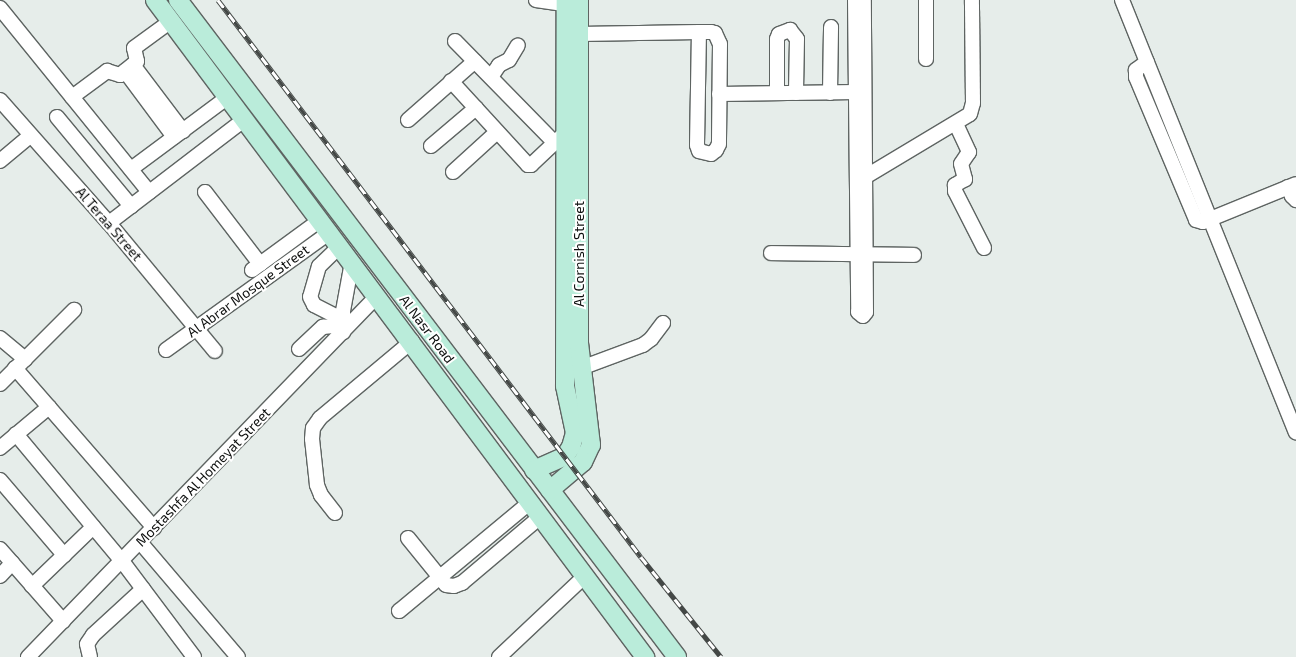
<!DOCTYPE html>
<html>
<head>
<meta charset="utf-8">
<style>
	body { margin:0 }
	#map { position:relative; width:1296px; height:657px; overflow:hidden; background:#e6edea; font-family:"Exo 2",sans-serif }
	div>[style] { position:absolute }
	.roads { filter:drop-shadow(1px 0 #5e6462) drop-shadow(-1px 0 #5e6462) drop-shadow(0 1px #5e6462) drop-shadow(0 -1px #5e6462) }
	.minor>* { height:14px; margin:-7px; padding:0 7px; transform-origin:7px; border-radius:7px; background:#fff }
	.major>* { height:18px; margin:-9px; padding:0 9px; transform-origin:9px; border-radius:9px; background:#baecda }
	.rail>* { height:5px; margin-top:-2.5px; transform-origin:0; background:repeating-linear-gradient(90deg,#fff 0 9px,#444846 0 18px); box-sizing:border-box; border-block:1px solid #444846 }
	span { translate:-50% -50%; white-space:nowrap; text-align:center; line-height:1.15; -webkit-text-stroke:4px #fff; paint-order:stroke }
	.street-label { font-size:14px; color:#0d0f0e }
</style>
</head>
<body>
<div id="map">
	<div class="roads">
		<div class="minor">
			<i style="left:536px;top:0;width:40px;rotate:8.5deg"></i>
			<i style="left:855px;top:0;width:312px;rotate:89.4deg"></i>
			<i style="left:858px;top:312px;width:6px;rotate:39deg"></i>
			<i style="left:863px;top:316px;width:5px;rotate:-53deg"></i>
			<i style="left:866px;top:312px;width:312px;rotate:-90.4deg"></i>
			<i style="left:926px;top:0;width:59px;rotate:90deg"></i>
			<i style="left:1122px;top:0;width:466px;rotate:68.1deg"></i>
			<i style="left:0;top:8px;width:237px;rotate:51deg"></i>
			<i style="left:579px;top:34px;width:120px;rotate:-1deg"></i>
			<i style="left:699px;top:32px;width:12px"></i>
			<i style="left:711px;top:32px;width:4px;rotate:14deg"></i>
			<i style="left:715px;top:33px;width:12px;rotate:66deg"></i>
			<i style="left:720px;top:44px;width:100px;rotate:90.6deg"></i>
			<i style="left:719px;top:144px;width:7px;rotate:117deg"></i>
			<i style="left:716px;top:150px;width:6px;rotate:141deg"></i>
			<i style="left:711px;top:154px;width:12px;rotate:-166deg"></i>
			<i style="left:699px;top:151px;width:6px;rotate:-108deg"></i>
			<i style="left:697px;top:145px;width:113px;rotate:-89deg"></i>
			<i style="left:455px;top:41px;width:143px;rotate:45.6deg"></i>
			<i style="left:1147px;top:62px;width:14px;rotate:144deg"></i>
			<i style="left:1136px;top:70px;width:7px;rotate:90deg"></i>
			<i style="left:1136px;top:77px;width:155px;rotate:67.2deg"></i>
			<i style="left:1196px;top:220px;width:7px;rotate:16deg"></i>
			<i style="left:1203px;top:222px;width:100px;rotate:-22.2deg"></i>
			<i style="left:133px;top:65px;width:83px;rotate:52.9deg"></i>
			<i style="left:125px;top:71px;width:82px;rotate:53.4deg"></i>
			<i style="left:491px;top:77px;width:14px;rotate:-56deg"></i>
			<i style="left:499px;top:65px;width:11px;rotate:-27deg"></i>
			<i style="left:509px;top:60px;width:17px;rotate:-59deg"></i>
			<i style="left:451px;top:81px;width:114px;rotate:47.5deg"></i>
			<i style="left:528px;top:165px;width:3px"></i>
			<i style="left:531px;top:165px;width:47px;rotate:-43.3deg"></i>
			<i style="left:777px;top:93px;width:54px;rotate:-90deg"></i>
			<i style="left:777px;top:39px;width:5px;rotate:-68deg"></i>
			<i style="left:779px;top:34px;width:12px;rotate:-20deg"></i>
			<i style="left:790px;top:30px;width:11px;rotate:52deg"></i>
			<i style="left:797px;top:39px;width:54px;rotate:91.1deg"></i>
			<i style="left:830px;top:93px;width:66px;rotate:-89.1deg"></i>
			<i style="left:719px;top:94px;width:137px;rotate:-0.8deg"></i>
			<i style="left:72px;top:97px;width:44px;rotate:-36.6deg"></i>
			<i style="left:107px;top:71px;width:14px;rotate:17deg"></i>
			<i style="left:120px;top:75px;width:22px;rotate:-39deg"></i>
			<i style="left:137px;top:61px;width:13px;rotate:-103deg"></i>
			<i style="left:134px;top:48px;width:46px;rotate:-36.1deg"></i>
			<i style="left:0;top:100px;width:164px;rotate:48.5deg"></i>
			<i style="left:109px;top:223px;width:166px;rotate:50.4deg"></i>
			<i style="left:57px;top:117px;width:116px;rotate:50.3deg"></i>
			<i style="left:408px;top:120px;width:89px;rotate:-41.4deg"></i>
			<i style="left:956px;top:124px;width:31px;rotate:65deg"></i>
			<i style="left:969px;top:152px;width:14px;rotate:124deg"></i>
			<i style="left:961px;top:164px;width:16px;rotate:75deg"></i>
			<i style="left:965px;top:179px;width:12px;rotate:149deg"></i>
			<i style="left:955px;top:185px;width:6px;rotate:90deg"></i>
			<i style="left:955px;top:191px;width:64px;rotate:63deg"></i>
			<i style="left:431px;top:146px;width:59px;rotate:-40.2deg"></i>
			<i style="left:0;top:161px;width:40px;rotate:-40deg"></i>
			<i style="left:131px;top:169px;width:121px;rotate:-36.6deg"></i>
			<i style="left:453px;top:172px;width:59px;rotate:-42.3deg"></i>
			<i style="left:865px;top:177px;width:122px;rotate:-31deg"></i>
			<i style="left:970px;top:114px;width:11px;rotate:-75deg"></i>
			<i style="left:973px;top:103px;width:103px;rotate:-90.6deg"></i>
			<i style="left:1288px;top:187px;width:10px;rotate:66deg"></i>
			<i style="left:1292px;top:196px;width:6px;rotate:45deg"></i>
			<i style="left:205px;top:192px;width:91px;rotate:52.6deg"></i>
			<i style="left:109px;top:223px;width:171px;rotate:-37.4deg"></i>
			<i style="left:340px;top:246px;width:29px;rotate:136deg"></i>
			<i style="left:319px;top:266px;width:32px;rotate:106deg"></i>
			<i style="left:310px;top:297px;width:9px;rotate:63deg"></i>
			<i style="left:314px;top:305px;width:33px;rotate:27deg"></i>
			<i style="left:771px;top:253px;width:143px;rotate:0.8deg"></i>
			<i style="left:252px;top:270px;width:84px;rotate:-36.3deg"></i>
			<i style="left:343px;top:328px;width:17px;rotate:-90deg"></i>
			<i style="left:343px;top:311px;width:50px;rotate:-79.6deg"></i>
			<i style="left:0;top:338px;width:33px;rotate:40deg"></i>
			<i style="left:299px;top:349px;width:33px;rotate:-43deg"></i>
			<i style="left:323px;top:327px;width:10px;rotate:-6deg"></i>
			<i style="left:333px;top:326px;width:12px;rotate:31deg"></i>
			<i style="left:166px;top:350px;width:202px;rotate:-35.7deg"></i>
			<i style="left:15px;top:368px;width:212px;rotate:49deg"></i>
			<i style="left:581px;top:368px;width:66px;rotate:-20.4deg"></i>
			<i style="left:643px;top:345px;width:10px;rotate:-37deg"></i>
			<i style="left:651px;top:339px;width:20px;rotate:-53deg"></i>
			<i style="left:0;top:384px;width:105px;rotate:-45deg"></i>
			<i style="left:16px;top:434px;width:165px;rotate:50.2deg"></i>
			<i style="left:122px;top:561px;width:120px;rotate:53.1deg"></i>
			<i style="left:0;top:448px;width:64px;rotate:-39.9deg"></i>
			<i style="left:0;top:480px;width:99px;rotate:49.5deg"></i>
			<i style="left:335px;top:513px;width:23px;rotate:-128deg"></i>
			<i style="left:321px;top:495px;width:11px;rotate:-112deg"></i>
			<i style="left:317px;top:485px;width:46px;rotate:-96.2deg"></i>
			<i style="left:312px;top:439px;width:11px;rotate:-85deg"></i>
			<i style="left:313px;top:428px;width:12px;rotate:-55deg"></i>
			<i style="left:320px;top:418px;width:120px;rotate:-39.9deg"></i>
			<i style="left:408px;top:538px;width:60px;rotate:51deg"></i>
			<i style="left:446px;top:585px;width:8px;rotate:7deg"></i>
			<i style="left:454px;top:586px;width:9px;rotate:-21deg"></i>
			<i style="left:462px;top:583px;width:102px;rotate:-40.2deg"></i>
			<i style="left:140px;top:542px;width:151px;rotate:49.6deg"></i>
			<i style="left:0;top:549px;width:96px;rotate:48.8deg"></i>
			<i style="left:0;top:576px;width:18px;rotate:-47deg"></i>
			<i style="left:32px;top:586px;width:85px;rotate:-44deg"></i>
			<i style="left:399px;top:611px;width:169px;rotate:-39.7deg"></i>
			<i style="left:28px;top:657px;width:502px;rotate:-45.97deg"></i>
			<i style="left:90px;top:657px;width:13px;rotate:-103deg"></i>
			<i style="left:87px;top:644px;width:11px;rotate:-56deg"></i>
			<i style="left:93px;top:635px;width:68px;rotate:-42.6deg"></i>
			<i style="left:499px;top:657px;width:117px;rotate:-43.3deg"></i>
		</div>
		<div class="major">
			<i style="left:155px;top:0;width:820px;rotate:53.28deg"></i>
			<i style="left:178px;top:0;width:825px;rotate:52.78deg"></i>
			<i style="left:534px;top:470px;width:34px;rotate:-24deg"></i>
			<i style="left:565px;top:456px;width:11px;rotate:-56deg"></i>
			<i style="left:571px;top:447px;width:15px;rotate:-74deg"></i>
			<i style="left:575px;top:433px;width:48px;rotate:-102deg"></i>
			<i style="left:565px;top:386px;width:386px;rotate:-89.9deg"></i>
			<i style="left:550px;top:490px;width:43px;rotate:-40.3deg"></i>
			<i style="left:583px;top:462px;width:19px;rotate:-65deg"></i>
			<i style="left:591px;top:445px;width:103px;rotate:-96.7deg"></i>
			<i style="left:579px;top:343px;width:343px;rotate:-90deg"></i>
		</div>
	</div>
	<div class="rail">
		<i style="left:218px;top:0;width:699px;rotate:52.79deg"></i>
		<i style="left:641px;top:557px;width:128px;rotate:51.3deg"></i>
	</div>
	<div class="street-label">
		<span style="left:109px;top:224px;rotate:49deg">Al Teraa Street</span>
		<span style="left:579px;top:254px;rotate:-90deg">Al Cornish Street</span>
		<span style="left:248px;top:291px;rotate:-36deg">Al Abrar Mosque Street</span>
		<span style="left:427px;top:329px;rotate:53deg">Al Nasr Road</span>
		<span style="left:203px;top:477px;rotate:-46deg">Mostashfa Al Homeyat Street</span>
	</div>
</div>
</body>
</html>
